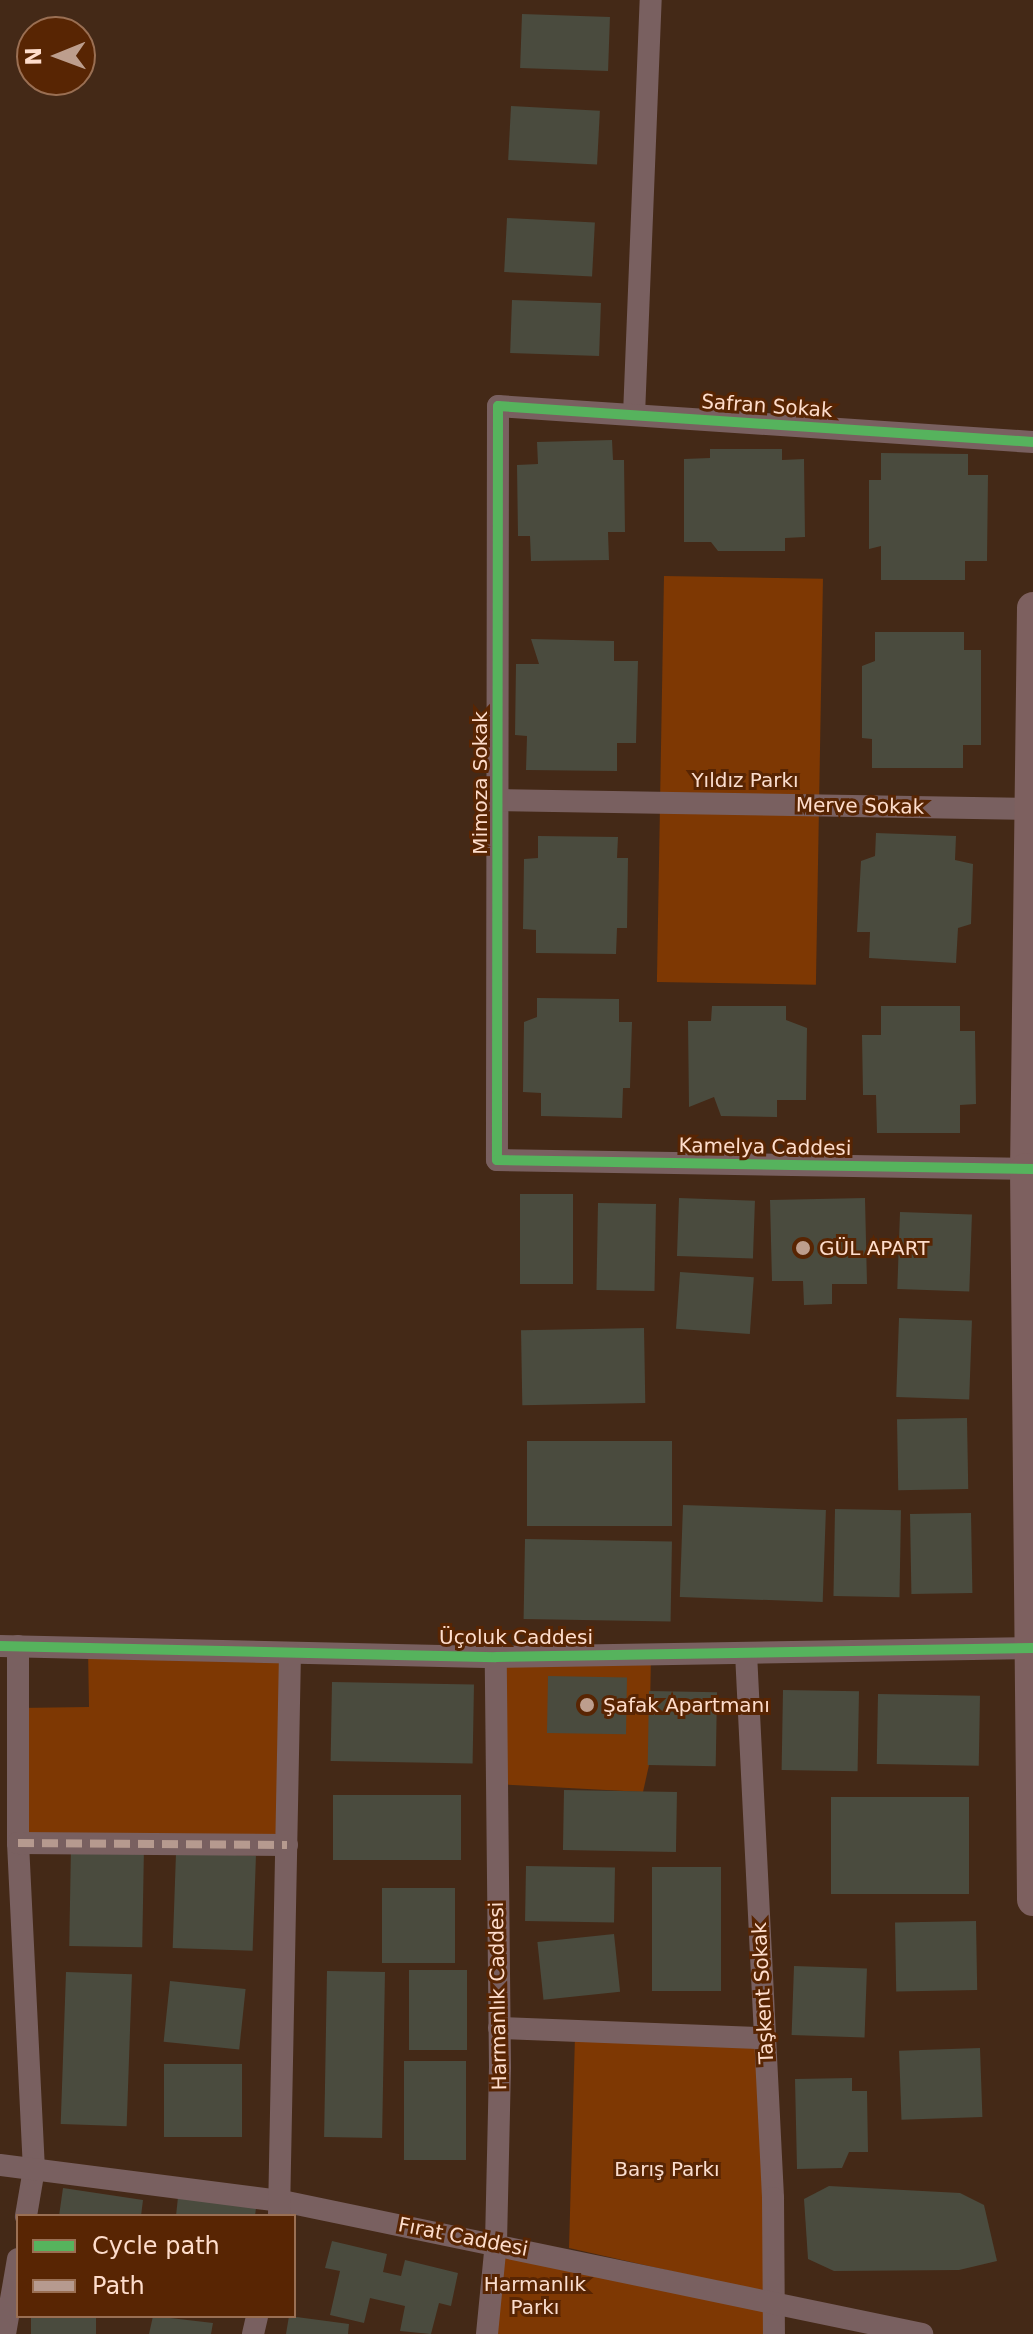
<!DOCTYPE html>
<html>
<head>
<meta charset="utf-8">
<style>
	body { margin:0 }
	#map { position:relative; width:1033px; height:2334px; overflow:hidden; background:#442917; font-family:"DejaVu Sans",sans-serif }
	div>[style] { position:absolute }
	.green>* { inset:0; background:#7e3803; transform-origin:0 0 }
	.building>* { inset:0; background:#4a4b3e; transform-origin:0 0 }
	.street>* { height:22px; margin:-11px; padding:0 11px; transform-origin:11px; border-radius:11px; background:#796060 }
	.secondary>* { height:32px; margin:-16px; padding:0 16px; transform-origin:16px; border-radius:16px; background:#7d605f }
	.quiet>* { height:8px; margin-top:-4px; transform-origin:0; background:repeating-linear-gradient(90deg,#b69a8f 0 16px,transparent 0 24px) }
	.cycleway>* { height:10px; margin:-5px; padding:0 5px; transform-origin:5px; border-radius:5px; background:#56b35d }
	.dots>* { width:22px; height:22px; translate:-50% -50%; box-sizing:border-box; border:4px solid #582503; border-radius:50% }
	span { translate:-50% -50%; white-space:nowrap; text-align:center; line-height:1.15; -webkit-text-stroke:6px #582503; paint-order:stroke }
	.street-label { font-size:20px; color:#feddcc }
	.park-label { font-size:20px; color:#faddce }
	.poi-label { font-size:20px; color:#feddcc }
	.left { translate:0 -50%; text-align:left }
	.legend { position:absolute; left:16px; top:2214px; width:280px; height:104px; box-sizing:border-box; background:#582503; border:2px solid #9a6f53; margin:0; padding:10px 14px; list-style:none; font-size:24px; color:#feddcc }
	.legend li { display:flex; align-items:center; gap:16px; height:40px }
	.legend b { width:40px; border:2px solid #9a6f53 }
	.north { position:absolute; left:16px; top:16px; width:80px; height:80px; box-sizing:border-box; background:#582503; border:2px solid #9a6f53; border-radius:50%; rotate:269deg; font-size:22px; font-weight:700; line-height:32px; text-align:center; color:#feddcc }
	.north::after { content:''; display:block; margin:auto; width:28px; height:36px; background:#bd9e8d; clip-path:polygon(50% 0,100% 100%,50% 72%,0 100%) }
</style>
</head>
<body>
<div id="map">
	<div class="green">
		<i style="left:664px;top:576px;width:159px;height:406px;rotate:1deg"></i>
		<i style="clip-path:polygon(88px 1648px,290px 1653px,287px 1845px,18px 1843px,18px 1708px,89px 1707px)"></i>
		<i style="clip-path:polygon(651px 1654px,649px 1765px,643px 1792px,495px 1784px,496px 1657px)"></i>
		<i style="clip-path:polygon(575px 2036px,757px 2042px,768px 2293px,569px 2248px)"></i>
		<i style="clip-path:polygon(501px 2252px,771px 2306px,769px 2334px,492px 2334px)"></i>
	</div>
	<div class="building">
		<i style="left:522px;top:14px;width:88px;height:54px;rotate:2deg"></i>
		<i style="left:511px;top:106px;width:89px;height:54px;rotate:3deg"></i>
		<i style="left:507px;top:218px;width:88px;height:54px;rotate:3deg"></i>
		<i style="left:512px;top:300px;width:89px;height:53px;rotate:2deg"></i>
		<i style="clip-path:polygon(612px 440px,613px 460px,624px 460px,625px 532px,608px 532px,609px 560px,531px 561px,530px 536px,518px 536px,517px 465px,538px 464px,537px 442px)"></i>
		<i style="clip-path:polygon(710px 449px,782px 449px,782px 460px,804px 459px,805px 537px,785px 538px,785px 551px,718px 551px,711px 542px,684px 542px,684px 459px,710px 458px)"></i>
		<i style="clip-path:polygon(881px 453px,968px 454px,968px 475px,988px 475px,987px 561px,965px 561px,965px 580px,881px 580px,881px 546px,869px 549px,869px 480px,881px 480px)"></i>
		<i style="clip-path:polygon(875px 632px,964px 632px,964px 650px,981px 650px,981px 745px,963px 745px,963px 768px,872px 768px,872px 739px,862px 738px,862px 666px,875px 661px)"></i>
		<i style="clip-path:polygon(531px 639px,614px 641px,614px 661px,638px 661px,636px 743px,617px 743px,617px 771px,526px 770px,527px 736px,515px 735px,516px 664px,539px 664px)"></i>
		<i style="clip-path:polygon(876px 833px,956px 836px,955px 860px,973px 864px,971px 924px,958px 928px,956px 963px,869px 958px,870px 932px,857px 932px,861px 861px,875px 856px)"></i>
		<i style="clip-path:polygon(538px 836px,618px 837px,617px 858px,628px 858px,627px 928px,617px 928px,616px 954px,536px 953px,536px 930px,523px 929px,524px 859px,538px 858px)"></i>
		<i style="clip-path:polygon(537px 998px,619px 999px,619px 1022px,632px 1022px,630px 1088px,623px 1088px,622px 1118px,541px 1116px,541px 1093px,523px 1092px,524px 1022px,537px 1017px)"></i>
		<i style="clip-path:polygon(712px 1006px,786px 1006px,786px 1020px,807px 1028px,806px 1100px,777px 1100px,777px 1117px,721px 1116px,714px 1097px,689px 1107px,688px 1021px,711px 1021px)"></i>
		<i style="clip-path:polygon(881px 1006px,960px 1006px,960px 1031px,975px 1031px,976px 1104px,960px 1105px,960px 1133px,877px 1133px,876px 1095px,863px 1095px,862px 1035px,881px 1035px)"></i>
		<i style="left:520px;top:1194px;width:53px;height:90px"></i>
		<i style="left:679px;top:1198px;width:76px;height:58px;rotate:2deg"></i>
		<i style="clip-path:polygon(865px 1198px,867px 1284px,832px 1284px,832px 1304px,804px 1305px,803px 1281px,772px 1281px,770px 1200px)"></i>
		<i style="left:598px;top:1203px;width:58px;height:87px;rotate:1deg"></i>
		<i style="left:900px;top:1212px;width:72px;height:77px;rotate:2deg"></i>
		<i style="left:680px;top:1272px;width:74px;height:57px;rotate:4deg"></i>
		<i style="left:899px;top:1318px;width:73px;height:79px;rotate:2deg"></i>
		<i style="left:644px;top:1328px;width:75px;height:123px;rotate:89deg"></i>
		<i style="left:967px;top:1418px;width:71px;height:70px;rotate:89deg"></i>
		<i style="left:672px;top:1441px;width:85px;height:145px;rotate:90deg"></i>
		<i style="left:683px;top:1505px;width:143px;height:92px;rotate:2deg"></i>
		<i style="left:835px;top:1509px;width:66px;height:87px;rotate:1deg"></i>
		<i style="left:971px;top:1513px;width:80px;height:61px;rotate:89deg"></i>
		<i style="left:525px;top:1539px;width:147px;height:80px;rotate:1deg"></i>
		<i style="left:548px;top:1676px;width:79px;height:57px;rotate:1deg"></i>
		<i style="left:332px;top:1682px;width:142px;height:79px;rotate:1deg"></i>
		<i style="left:783px;top:1690px;width:76px;height:80px;rotate:1deg"></i>
		<i style="left:649px;top:1691px;width:68px;height:74px;rotate:1deg"></i>
		<i style="left:878px;top:1694px;width:102px;height:70px;rotate:1deg"></i>
		<i style="left:564px;top:1790px;width:113px;height:60px;rotate:1deg"></i>
		<i style="left:461px;top:1795px;width:65px;height:128px;rotate:90deg"></i>
		<i style="left:831px;top:1797px;width:138px;height:97px"></i>
		<i style="left:71px;top:1845px;width:73px;height:101px;rotate:1deg"></i>
		<i style="left:176px;top:1853px;width:80px;height:95px;rotate:2deg"></i>
		<i style="left:526px;top:1866px;width:89px;height:55px;rotate:1deg"></i>
		<i style="left:721px;top:1867px;width:124px;height:69px;rotate:90deg"></i>
		<i style="left:455px;top:1888px;width:75px;height:73px;rotate:90deg"></i>
		<i style="left:976px;top:1921px;width:69px;height:81px;rotate:89deg"></i>
		<i style="left:614px;top:1934px;width:58px;height:77px;rotate:84deg"></i>
		<i style="left:794px;top:1966px;width:73px;height:69px;rotate:2deg"></i>
		<i style="left:409px;top:1970px;width:58px;height:80px"></i>
		<i style="left:327px;top:1971px;width:58px;height:166px;rotate:1deg"></i>
		<i style="left:66px;top:1972px;width:66px;height:152px;rotate:2deg"></i>
		<i style="left:170px;top:1981px;width:76px;height:61px;rotate:6deg"></i>
		<i style="left:980px;top:2048px;width:69px;height:81px;rotate:88deg"></i>
		<i style="left:404px;top:2061px;width:62px;height:99px"></i>
		<i style="left:164px;top:2064px;width:78px;height:73px"></i>
		<i style="clip-path:polygon(852px 2078px,852px 2091px,867px 2091px,868px 2152px,849px 2152px,842px 2168px,797px 2169px,795px 2079px)"></i>
		<i style="clip-path:polygon(829px 2186px,960px 2193px,984px 2205px,997px 2261px,959px 2270px,834px 2271px,808px 2259px,804px 2199px)"></i>
		<i style="clip-path:polygon(63px 2188px,143px 2200px,141px 2216px,59px 2216px)"></i>
		<i style="clip-path:polygon(178px 2197px,256px 2208px,255px 2216px,176px 2216px)"></i>
		<i style="clip-path:polygon(332px 2241px,387px 2254px,383px 2272px,401px 2276px,405px 2260px,458px 2273px,451px 2306px,439px 2303px,431px 2334px,400px 2331px,405px 2306px,370px 2298px,364px 2323px,330px 2315px,340px 2271px,325px 2268px)"></i>
		<i style="left:31px;top:2316px;width:65px;height:18px"></i>
		<i style="clip-path:polygon(153px 2316px,213px 2323px,211px 2334px,149px 2334px)"></i>
		<i style="clip-path:polygon(289px 2316px,349px 2324px,348px 2334px,286px 2334px)"></i>
	</div>
	<div class="street">
		<i style="left:634px;top:415px;width:415px;rotate:-87.7deg"></i>
		<i style="left:1033px;top:442px;width:536px;rotate:-176.15deg"></i>
		<i style="left:498px;top:406px;width:754px;rotate:90.08deg"></i>
		<i style="left:497px;top:1160px;width:536px;rotate:0.96deg"></i>
		<i style="left:498px;top:800px;width:532px;rotate:0.97deg"></i>
		<i style="left:0;top:1646px;width:496px;rotate:1.3deg"></i>
		<i style="left:496px;top:1657px;width:537px;rotate:-0.96deg"></i>
		<i style="left:18px;top:1646px;width:197px;rotate:90deg"></i>
		<i style="left:18px;top:1843px;width:326px;rotate:87.2deg"></i>
		<i style="left:34px;top:2169px;width:48px;rotate:99.7deg"></i>
		<i style="left:746px;top:1653px;width:546px;rotate:87.16deg"></i>
		<i style="left:773px;top:2198px;width:136px;rotate:89.6deg"></i>
		<i style="left:18px;top:1843px;width:269px;rotate:0.4deg"></i>
		<i style="left:499px;top:2028px;width:266px;rotate:2.2deg"></i>
		<i style="left:0;top:2165px;width:284px;rotate:7.3deg"></i>
		<i style="left:282px;top:2201px;width:654px;rotate:11.74deg"></i>
		<i style="left:279px;top:2215px;width:562px;rotate:-88.88deg"></i>
		<i style="left:5px;top:2334px;width:76px;rotate:-80.2deg"></i>
		<i style="left:253px;top:2334px;width:18px;rotate:-77deg"></i>
		<i style="left:487px;top:2334px;width:91px;rotate:-84.4deg"></i>
		<i style="left:496px;top:2243px;width:175px;rotate:-88.7deg"></i>
		<i style="left:500px;top:2068px;width:411px;rotate:-90.6deg"></i>
	</div>
	<div class="secondary">
		<i style="left:1033px;top:608px;width:561px;rotate:90.71deg"></i>
		<i style="left:1026px;top:1169px;width:731px;rotate:89.45deg"></i>
	</div>
	<div class="quiet">
		<i style="left:18px;top:1843px;width:269px;rotate:0.4deg"></i>
	</div>
	<div class="cycleway">
		<i style="left:1033px;top:442px;width:536px;rotate:-176.15deg"></i>
		<i style="left:498px;top:406px;width:754px;rotate:90.08deg"></i>
		<i style="left:497px;top:1160px;width:536px;rotate:0.96deg"></i>
		<i style="left:0;top:1646px;width:496px;rotate:1.3deg"></i>
		<i style="left:496px;top:1657px;width:537px;rotate:-0.96deg"></i>
	</div>
	<div class="dots">
		<i style="left:803px;top:1248px;background:#bd9e8d"></i>
		<i style="left:587px;top:1705px;background:#bd9e8d"></i>
	</div>
	<div class="street-label">
		<span style="left:767px;top:406px;rotate:4deg">Safran Sokak</span>
		<span style="left:480px;top:783px;rotate:-90deg">Mimoza Sokak</span>
		<span style="left:860px;top:806px;rotate:1deg">Merve Sokak</span>
		<span style="left:765px;top:1147px;rotate:1deg">Kamelya Caddesi</span>
		<span style="left:516px;top:1637px">Üçoluk Caddesi</span>
		<span style="left:763px;top:1993px;rotate:-93deg">Taşkent Sokak</span>
		<span style="left:498px;top:1996px;rotate:-91deg">Harmanlık Caddesi</span>
		<span style="left:463px;top:2237px;rotate:11deg">Fırat Caddesi</span>
	</div>
	<div class="park-label">
		<span style="left:745px;top:780px">Yıldız Parkı</span>
		<span style="left:667px;top:2169px">Barış Parkı</span>
		<span style="left:535px;top:2296px">Harmanlık<br>Parkı</span>
	</div>
	<div class="poi-label">
		<span class="left" style="left:819px;top:1248px">GÜL APART</span>
		<span class="left" style="left:603px;top:1705px">Şafak Apartmanı</span>
	</div>
	<ul class="legend">
	<li><b style="height:10px;background:#56b35d"></b>Cycle path</li>
	<li><b style="height:10px;background:#b69a8f"></b>Path</li>
	</ul>
	<div class="north">N</div>
</div>
</body>
</html>
